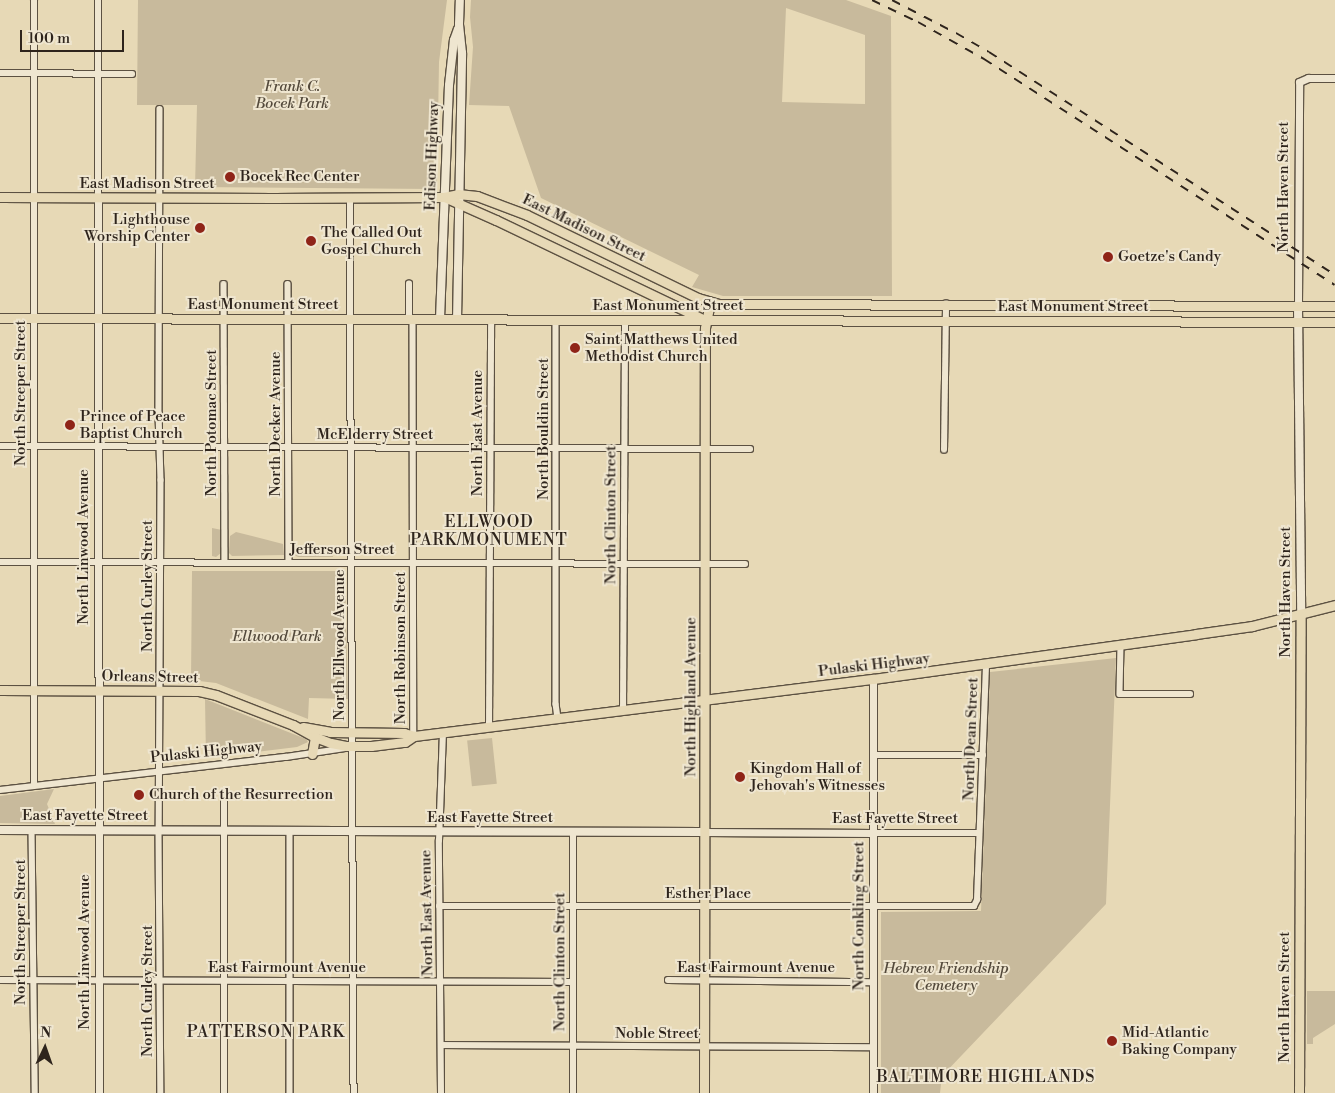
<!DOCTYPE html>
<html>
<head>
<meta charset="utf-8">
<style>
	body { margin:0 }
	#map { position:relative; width:1335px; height:1093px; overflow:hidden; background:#e7d9b6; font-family:"Libre Bodoni",serif }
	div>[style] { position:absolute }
	.green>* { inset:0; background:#c8ba9c; transform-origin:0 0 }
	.roads { filter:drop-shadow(1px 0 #5c5142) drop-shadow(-1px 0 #5c5142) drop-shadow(0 1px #5c5142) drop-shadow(0 -1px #5c5142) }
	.minor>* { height:5.5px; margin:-2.75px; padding:0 2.75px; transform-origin:2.75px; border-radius:2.75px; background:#efe6d0 }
	.tertiary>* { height:7px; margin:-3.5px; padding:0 3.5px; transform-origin:3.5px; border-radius:3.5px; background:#efe6d0 }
	.secondary>* { height:8px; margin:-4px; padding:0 4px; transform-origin:4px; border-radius:4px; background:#efe6d0 }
	.primary>* { height:9px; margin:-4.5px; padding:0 4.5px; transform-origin:4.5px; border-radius:4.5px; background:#e7d9b6 }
	.rail>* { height:2px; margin-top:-1px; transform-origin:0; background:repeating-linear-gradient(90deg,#2e241c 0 9px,transparent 0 18px) }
	.dots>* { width:14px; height:14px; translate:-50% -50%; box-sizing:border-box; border:2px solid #efe6d0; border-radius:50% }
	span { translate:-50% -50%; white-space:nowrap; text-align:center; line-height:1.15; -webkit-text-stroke:4px #efe6d0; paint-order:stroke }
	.park-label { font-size:15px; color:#544a3c; font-style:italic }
	.street-label { font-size:15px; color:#2e241c }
	.poi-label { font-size:15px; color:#2e241c }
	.left { translate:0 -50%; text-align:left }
	.right { translate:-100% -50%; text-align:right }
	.neighbourhood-label { font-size:16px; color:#2e241c; letter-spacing:1px }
	.north { position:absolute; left:20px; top:1023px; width:50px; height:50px; -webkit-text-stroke:4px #efe6d0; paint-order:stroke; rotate:3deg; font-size:14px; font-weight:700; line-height:20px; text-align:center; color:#2e241c }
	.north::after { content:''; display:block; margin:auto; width:18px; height:22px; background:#2e241c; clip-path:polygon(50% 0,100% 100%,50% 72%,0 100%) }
	.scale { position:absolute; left:20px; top:30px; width:104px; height:22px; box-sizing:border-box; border:2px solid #2e241c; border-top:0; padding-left:6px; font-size:15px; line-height:18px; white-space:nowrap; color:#2e241c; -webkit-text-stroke:4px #efe6d0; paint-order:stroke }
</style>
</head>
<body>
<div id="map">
	<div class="green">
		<i style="clip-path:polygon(138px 0,447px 0,439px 62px,437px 183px,432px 189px,195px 187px,197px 105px,137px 105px)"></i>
		<i style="clip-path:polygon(evenodd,471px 0,846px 0,891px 16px,892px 296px,723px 296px,692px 287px,699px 275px,541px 198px,509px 106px,469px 105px,473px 47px,470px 17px,471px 0,786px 8px,865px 35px,865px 104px,782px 102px,786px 8px)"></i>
		<i style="clip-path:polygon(212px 528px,222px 530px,221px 553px,216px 557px,212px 556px)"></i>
		<i style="clip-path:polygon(236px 532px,283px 544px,284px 555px,232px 556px,229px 553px,230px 536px)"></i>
		<i style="clip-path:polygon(294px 547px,333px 556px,333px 557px,298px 557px,294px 555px)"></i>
		<i style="clip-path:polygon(192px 571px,345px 571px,348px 699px,309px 698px,308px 719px,216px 683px,191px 680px)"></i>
		<i style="clip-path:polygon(1116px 658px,1106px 904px,942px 1076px,940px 1093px,881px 1093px,881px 912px,981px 911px,990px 672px)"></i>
		<i style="clip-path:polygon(205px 699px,306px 739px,308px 742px,297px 747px,206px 758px)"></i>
		<i style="left:492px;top:738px;width:46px;height:25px;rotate:84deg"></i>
		<i style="clip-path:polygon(54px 789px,47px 804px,55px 824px,0 823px,0 796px)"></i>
		<i style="clip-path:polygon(1307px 991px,1335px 991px,1335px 1024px,1313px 1038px,1313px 1044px,1307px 1044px)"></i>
	</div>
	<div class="roads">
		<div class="minor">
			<i style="left:98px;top:0;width:197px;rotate:90deg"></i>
			<i style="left:0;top:73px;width:132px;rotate:0.4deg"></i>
			<i style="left:160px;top:109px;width:304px;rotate:90.2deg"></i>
			<i style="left:159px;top:413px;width:67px;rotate:88.3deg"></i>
			<i style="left:161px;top:480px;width:350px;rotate:90.3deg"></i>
			<i style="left:159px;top:830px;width:263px;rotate:89.6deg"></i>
			<i style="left:350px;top:198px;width:895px;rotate:89.74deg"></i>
			<i style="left:224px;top:284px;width:279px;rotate:89.8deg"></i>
			<i style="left:288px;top:284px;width:279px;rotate:89.8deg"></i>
			<i style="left:409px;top:319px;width:35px;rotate:-90deg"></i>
			<i style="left:413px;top:319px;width:417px;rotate:89.9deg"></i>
			<i style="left:556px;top:320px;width:384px;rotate:90deg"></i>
			<i style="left:556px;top:704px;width:15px;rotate:82deg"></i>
			<i style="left:0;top:446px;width:750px;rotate:0.23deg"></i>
			<i style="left:944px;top:450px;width:146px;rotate:-89.2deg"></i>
			<i style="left:0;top:562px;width:745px;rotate:0.15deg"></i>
			<i style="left:1121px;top:645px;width:49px;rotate:91.2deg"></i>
			<i style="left:1120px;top:694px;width:70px"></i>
			<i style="left:623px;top:711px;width:391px;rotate:-89.7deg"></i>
			<i style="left:489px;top:727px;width:408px;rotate:-89.7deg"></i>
			<i style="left:874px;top:755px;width:109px"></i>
			<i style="left:34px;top:786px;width:786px;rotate:-90deg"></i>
			<i style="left:0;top:790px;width:288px;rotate:-6.6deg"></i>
			<i style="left:286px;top:757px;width:61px;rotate:-8.5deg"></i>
			<i style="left:224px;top:795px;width:298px;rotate:90deg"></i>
			<i style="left:32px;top:830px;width:263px;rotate:89.3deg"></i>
			<i style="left:290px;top:831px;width:262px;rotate:90deg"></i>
			<i style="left:573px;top:832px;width:261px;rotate:90deg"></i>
			<i style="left:873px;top:833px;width:106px"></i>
			<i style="left:439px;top:906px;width:535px"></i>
			<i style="left:974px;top:906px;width:7px;rotate:-63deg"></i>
			<i style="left:977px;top:900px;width:236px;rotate:-87.8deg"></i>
			<i style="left:0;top:980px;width:573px;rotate:0.2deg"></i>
			<i style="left:668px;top:980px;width:205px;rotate:0.6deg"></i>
			<i style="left:441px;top:1045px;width:432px;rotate:0.3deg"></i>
			<i style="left:441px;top:1093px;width:252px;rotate:-90.5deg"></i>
			<i style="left:439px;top:841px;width:108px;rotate:-87.9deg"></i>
		</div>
		<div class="tertiary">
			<i style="left:98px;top:197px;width:896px;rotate:89.94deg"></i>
			<i style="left:1298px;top:306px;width:224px;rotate:-89.7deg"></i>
			<i style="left:1299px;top:82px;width:10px;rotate:-24deg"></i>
			<i style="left:1308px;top:78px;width:27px"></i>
			<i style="left:704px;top:832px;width:169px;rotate:0.3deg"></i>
			<i style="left:873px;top:1093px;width:414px;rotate:-90deg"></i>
		</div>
		<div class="secondary">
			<i style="left:1298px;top:306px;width:308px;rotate:89.4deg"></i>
			<i style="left:440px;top:319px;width:234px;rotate:-87.8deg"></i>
			<i style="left:449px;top:85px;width:45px;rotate:-83.7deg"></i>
			<i style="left:454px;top:40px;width:12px;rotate:-70deg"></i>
			<i style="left:457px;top:320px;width:267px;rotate:-88.9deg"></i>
			<i style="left:462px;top:53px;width:29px;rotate:-96deg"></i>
			<i style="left:459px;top:24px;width:24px;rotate:-88deg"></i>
			<i style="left:0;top:830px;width:704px;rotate:0.16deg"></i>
		</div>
		<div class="primary">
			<i style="left:0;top:197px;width:274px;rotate:0.2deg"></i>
			<i style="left:274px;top:198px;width:170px;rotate:-0.3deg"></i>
			<i style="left:444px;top:197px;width:14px;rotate:-12deg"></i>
			<i style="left:458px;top:194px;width:19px;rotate:6deg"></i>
			<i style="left:477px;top:196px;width:53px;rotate:20.8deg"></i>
			<i style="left:527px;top:215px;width:190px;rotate:25.9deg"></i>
			<i style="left:698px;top:298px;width:22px;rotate:16deg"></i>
			<i style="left:719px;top:304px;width:616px;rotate:0.19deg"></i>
			<i style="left:444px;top:197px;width:57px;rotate:23.9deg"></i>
			<i style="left:496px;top:220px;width:227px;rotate:25.6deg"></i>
			<i style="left:0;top:318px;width:1335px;rotate:0.17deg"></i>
			<i style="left:0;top:690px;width:199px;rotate:0.3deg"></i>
			<i style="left:199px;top:691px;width:17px;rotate:13deg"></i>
			<i style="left:216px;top:695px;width:83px;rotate:21.3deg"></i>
			<i style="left:293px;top:725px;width:25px;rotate:29deg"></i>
			<i style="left:315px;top:737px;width:17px;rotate:21deg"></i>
			<i style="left:331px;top:743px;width:15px;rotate:11deg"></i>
			<i style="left:346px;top:746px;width:25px"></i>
			<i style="left:371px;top:746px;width:34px;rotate:-7deg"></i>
			<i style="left:405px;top:742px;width:11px;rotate:-34deg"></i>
			<i style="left:414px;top:736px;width:463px;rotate:-7.1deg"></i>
			<i style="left:873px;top:679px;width:326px;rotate:-7.9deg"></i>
			<i style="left:1196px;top:634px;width:57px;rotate:-8.1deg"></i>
			<i style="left:1252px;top:626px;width:86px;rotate:-14.2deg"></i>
			<i style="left:303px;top:727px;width:27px;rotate:10deg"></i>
			<i style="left:330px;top:732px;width:74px;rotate:0.8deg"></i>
			<i style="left:404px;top:733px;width:10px;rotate:17deg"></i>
			<i style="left:312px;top:754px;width:17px;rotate:-80deg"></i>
			<i style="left:704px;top:1093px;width:765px;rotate:-89.93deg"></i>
			<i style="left:705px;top:328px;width:26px;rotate:-79deg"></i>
			<i style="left:1299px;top:1093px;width:479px;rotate:-89.8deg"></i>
		</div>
	</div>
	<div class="rail">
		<i style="left:872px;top:0;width:51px;rotate:25.6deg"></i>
		<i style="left:918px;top:22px;width:76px;rotate:29.3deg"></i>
		<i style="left:984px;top:59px;width:417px;rotate:32.8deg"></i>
		<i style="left:892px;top:0;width:72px;rotate:27.3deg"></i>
		<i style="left:956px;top:33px;width:38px;rotate:30deg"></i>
		<i style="left:989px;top:52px;width:412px;rotate:32.8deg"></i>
	</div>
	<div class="dots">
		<i style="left:230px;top:177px;background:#8f2418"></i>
		<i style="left:200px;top:228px;background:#8f2418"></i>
		<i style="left:311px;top:241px;background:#8f2418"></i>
		<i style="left:1108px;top:257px;background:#8f2418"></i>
		<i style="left:575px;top:348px;background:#8f2418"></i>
		<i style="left:70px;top:425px;background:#8f2418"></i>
		<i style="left:740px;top:777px;background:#8f2418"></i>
		<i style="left:139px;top:795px;background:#8f2418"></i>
		<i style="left:1112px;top:1041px;background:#8f2418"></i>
	</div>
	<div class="park-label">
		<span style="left:292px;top:95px">Frank C.<br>Bocek Park</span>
		<span style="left:277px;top:637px">Ellwood Park</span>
		<span style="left:946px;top:977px">Hebrew Friendship<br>Cemetery</span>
	</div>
	<div class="street-label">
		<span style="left:432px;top:156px;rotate:-88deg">Edison Highway</span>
		<span style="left:147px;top:184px">East Madison Street</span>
		<span style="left:1284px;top:187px;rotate:-90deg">North Haven Street</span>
		<span style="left:584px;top:228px;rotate:26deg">East Madison Street</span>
		<span style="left:263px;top:305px">East Monument Street</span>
		<span style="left:668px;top:306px">East Monument Street</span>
		<span style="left:1073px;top:307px">East Monument Street</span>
		<span style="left:21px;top:393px;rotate:-90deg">North Streeper Street</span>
		<span style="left:212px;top:423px;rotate:-90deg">North Potomac Street</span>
		<span style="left:276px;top:424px;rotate:-90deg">North Decker Avenue</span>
		<span style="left:544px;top:429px;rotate:-90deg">North Bouldin Street</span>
		<span style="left:478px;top:433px;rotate:-90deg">North East Avenue</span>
		<span style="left:375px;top:435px">McElderry Street</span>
		<span style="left:611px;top:515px;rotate:-90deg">North Clinton Street</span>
		<span style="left:84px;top:547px;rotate:-90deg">North Linwood Avenue</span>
		<span style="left:342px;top:550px">Jefferson Street</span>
		<span style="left:148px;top:586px;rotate:-90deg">North Curley Street</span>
		<span style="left:1286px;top:592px;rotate:-90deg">North Haven Street</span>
		<span style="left:340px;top:645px;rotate:-90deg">North Ellwood Avenue</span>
		<span style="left:401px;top:648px;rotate:-90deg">North Robinson Street</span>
		<span style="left:874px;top:665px;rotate:-7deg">Pulaski Highway</span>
		<span style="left:150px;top:677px;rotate:1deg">Orleans Street</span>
		<span style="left:691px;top:697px;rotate:-90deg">North Highland Avenue</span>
		<span style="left:971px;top:739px;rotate:-88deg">North Dean Street</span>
		<span style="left:206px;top:752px;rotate:-6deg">Pulaski Highway</span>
		<span style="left:85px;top:816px">East Fayette Street</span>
		<span style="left:490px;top:818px">East Fayette Street</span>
		<span style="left:895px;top:819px">East Fayette Street</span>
		<span style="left:708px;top:894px">Esther Place</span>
		<span style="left:427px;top:913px;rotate:-91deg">North East Avenue</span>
		<span style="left:859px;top:916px;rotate:-90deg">North Conkling Street</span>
		<span style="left:21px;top:932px;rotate:-90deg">North Streeper Street</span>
		<span style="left:85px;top:952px;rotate:-90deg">North Linwood Avenue</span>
		<span style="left:560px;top:962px;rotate:-90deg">North Clinton Street</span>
		<span style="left:287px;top:968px">East Fairmount Avenue</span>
		<span style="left:756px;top:968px">East Fairmount Avenue</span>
		<span style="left:148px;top:991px;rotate:-90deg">North Curley Street</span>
		<span style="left:1285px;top:997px;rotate:-90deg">North Haven Street</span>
		<span style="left:657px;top:1034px">Noble Street</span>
	</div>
	<div class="poi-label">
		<span class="left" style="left:240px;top:177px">Bocek Rec Center</span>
		<span class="right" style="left:190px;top:228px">Lighthouse<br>Worship Center</span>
		<span class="left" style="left:321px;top:241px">The Called Out<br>Gospel Church</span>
		<span class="left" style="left:1118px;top:257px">Goetze's Candy</span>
		<span class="left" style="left:585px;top:348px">Saint Matthews United<br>Methodist Church</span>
		<span class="left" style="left:80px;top:425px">Prince of Peace<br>Baptist Church</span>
		<span class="left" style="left:750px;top:777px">Kingdom Hall of<br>Jehovah's Witnesses</span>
		<span class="left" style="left:149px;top:795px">Church of the Resurrection</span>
		<span class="left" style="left:1122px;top:1041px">Mid-Atlantic<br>Baking Company</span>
	</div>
	<div class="neighbourhood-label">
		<span style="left:489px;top:531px">ELLWOOD<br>PARK/MONUMENT</span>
		<span style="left:266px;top:1032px">PATTERSON PARK</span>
		<span style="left:986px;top:1077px">BALTIMORE HIGHLANDS</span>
	</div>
	<div class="north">N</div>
	<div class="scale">100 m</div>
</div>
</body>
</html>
